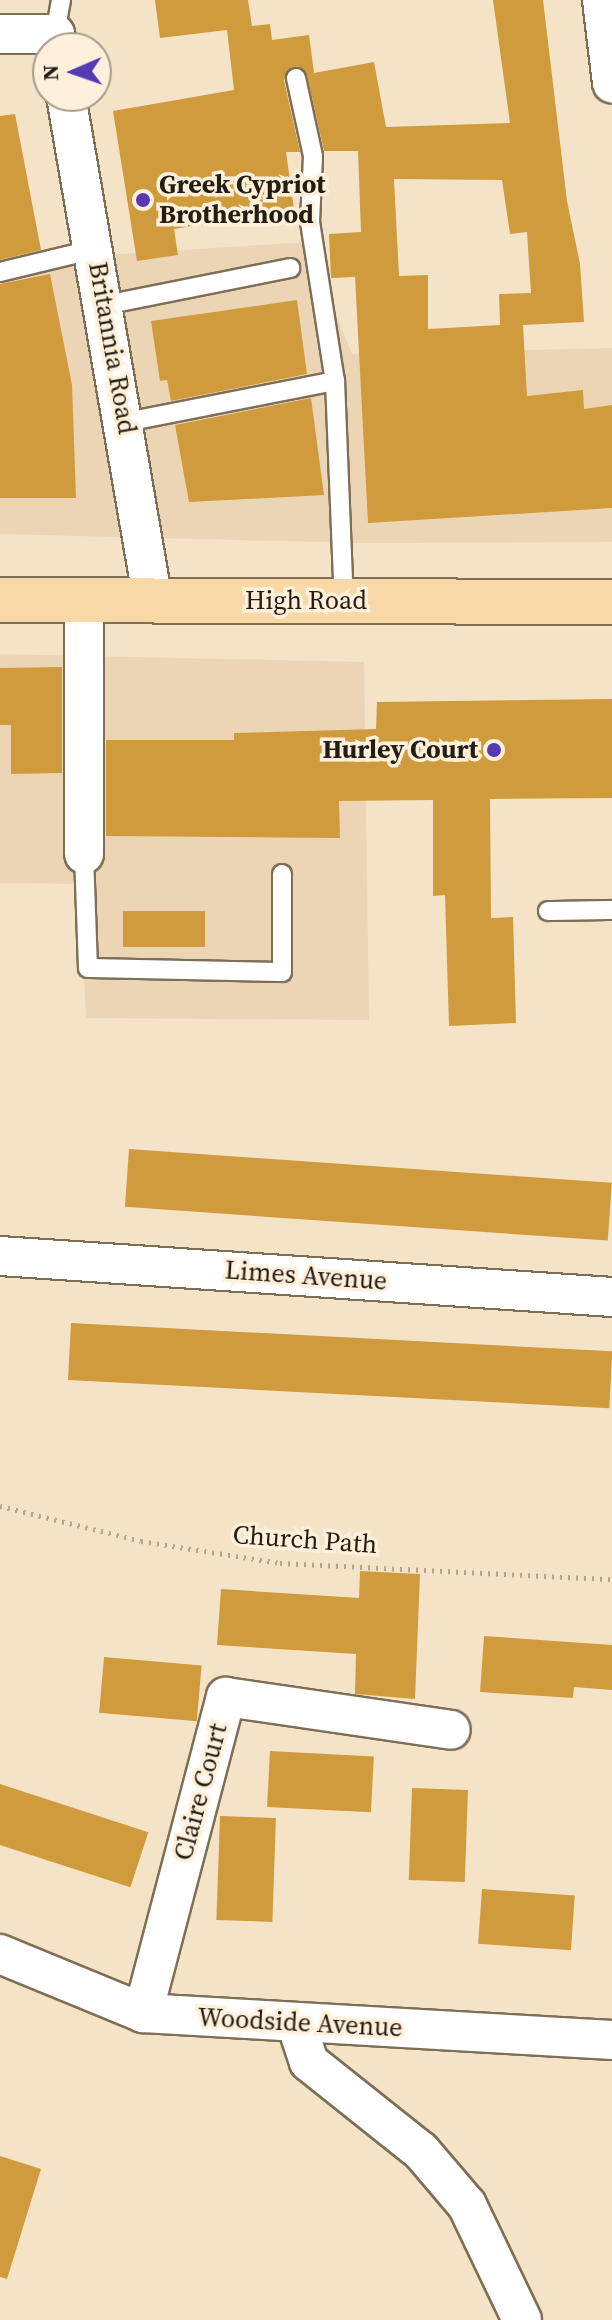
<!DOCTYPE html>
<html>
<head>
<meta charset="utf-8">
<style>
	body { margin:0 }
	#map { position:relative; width:612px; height:2320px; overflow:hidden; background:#f4e3c7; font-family:"Source Serif 4",serif }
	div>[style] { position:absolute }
	.built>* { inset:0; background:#ecd5b5 }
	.building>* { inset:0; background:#d09b3d; transform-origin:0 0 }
	.path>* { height:5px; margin-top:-2.5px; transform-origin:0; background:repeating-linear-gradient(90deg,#b3a58f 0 2px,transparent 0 8px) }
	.roads { filter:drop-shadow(2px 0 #7e6e56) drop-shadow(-2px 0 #7e6e56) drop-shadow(0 2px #7e6e56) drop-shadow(0 -2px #7e6e56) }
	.lane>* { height:18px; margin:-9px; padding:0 9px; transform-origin:9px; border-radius:9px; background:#fff }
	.street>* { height:38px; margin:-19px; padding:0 19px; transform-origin:19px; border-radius:19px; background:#fff }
	.primary>* { height:44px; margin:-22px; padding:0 22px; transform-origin:22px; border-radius:22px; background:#f7d8a6 }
	.dots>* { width:22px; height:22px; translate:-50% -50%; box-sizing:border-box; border:4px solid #fff0db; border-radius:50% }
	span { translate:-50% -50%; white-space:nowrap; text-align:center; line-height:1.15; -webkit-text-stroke:7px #fff0db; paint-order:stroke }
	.poi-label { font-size:26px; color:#231d13; font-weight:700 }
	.left { translate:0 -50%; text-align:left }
	.right { translate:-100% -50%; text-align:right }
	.street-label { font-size:26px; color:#231d13 }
	.north { position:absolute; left:32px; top:32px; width:80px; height:80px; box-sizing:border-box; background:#fff0db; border:2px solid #a79c8b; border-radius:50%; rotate:268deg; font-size:22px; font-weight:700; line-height:32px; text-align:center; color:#231d13 }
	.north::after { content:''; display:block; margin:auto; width:28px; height:36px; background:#5739b1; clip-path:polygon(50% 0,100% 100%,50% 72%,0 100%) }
</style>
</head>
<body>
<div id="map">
	<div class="built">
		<i style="clip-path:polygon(307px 242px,352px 354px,612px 348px,612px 542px,359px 543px,0 534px,0 262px)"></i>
		<i style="clip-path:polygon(0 654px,364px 662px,369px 1020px,86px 1018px,79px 884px,0 883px)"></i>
	</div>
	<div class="building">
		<i style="clip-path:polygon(evenodd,155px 0,248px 0,252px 26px,270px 24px,272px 40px,309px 35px,314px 73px,374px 62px,386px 127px,510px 123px,493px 0,543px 0,567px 201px,580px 264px,584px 322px,523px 325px,527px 396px,583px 390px,584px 409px,612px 405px,612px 508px,368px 523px,355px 277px,331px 278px,329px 234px,361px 232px,358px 151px,324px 151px,307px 75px,293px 67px,284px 80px,300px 152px,286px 152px,294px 209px,174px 229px,178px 255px,137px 261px,113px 111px,234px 90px,227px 30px,160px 38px,155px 0,394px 179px,502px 180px,510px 234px,527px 232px,531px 293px,499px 294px,500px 325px,428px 329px,428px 275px,399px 276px,394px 179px)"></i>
		<i style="clip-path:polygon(15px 114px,41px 250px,0 260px,0 116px)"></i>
		<i style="clip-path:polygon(50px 274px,72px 385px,76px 498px,0 498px,0 284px)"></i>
		<i style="clip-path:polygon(297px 300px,307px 374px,171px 401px,167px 380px,160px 381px,151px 321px)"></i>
		<i style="clip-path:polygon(311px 398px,324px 495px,189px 502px,175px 425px)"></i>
		<i style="clip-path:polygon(62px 667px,62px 773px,11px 774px,11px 725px,0 725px,0 668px)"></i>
		<i style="clip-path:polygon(612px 699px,612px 798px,490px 799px,491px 918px,513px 917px,516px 1023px,449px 1026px,445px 895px,433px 896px,433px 800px,339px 801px,340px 838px,106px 836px,106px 740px,234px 740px,234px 733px,376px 729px,377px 702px)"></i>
		<i style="left:123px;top:911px;width:82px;height:36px"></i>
		<i style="left:129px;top:1149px;width:484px;height:58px;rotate:4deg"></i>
		<i style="left:71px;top:1323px;width:542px;height:57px;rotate:3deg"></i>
		<i style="clip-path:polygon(360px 1571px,420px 1574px,415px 1699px,355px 1694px,356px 1654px,217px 1645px,221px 1589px,359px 1598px)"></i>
		<i style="clip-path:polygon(484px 1636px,612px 1645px,612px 1690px,574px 1687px,573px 1698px,480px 1692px)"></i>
		<i style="left:104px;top:1657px;width:98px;height:56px;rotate:5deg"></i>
		<i style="left:270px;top:1751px;width:104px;height:56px;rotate:3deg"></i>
		<i style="left:0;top:1784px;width:156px;height:58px;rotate:18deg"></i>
		<i style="left:412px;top:1788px;width:56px;height:92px;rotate:2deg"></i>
		<i style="left:220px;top:1816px;width:56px;height:104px;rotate:2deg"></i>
		<i style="left:482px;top:1889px;width:93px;height:55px;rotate:4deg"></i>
		<i style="clip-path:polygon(0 2156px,41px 2169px,7px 2279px,0 2277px)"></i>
	</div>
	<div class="path">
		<i style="left:0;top:1506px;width:145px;rotate:13.9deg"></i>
		<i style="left:141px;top:1541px;width:141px;rotate:9deg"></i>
		<i style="left:280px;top:1563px;width:332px;rotate:2.8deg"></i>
	</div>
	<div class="roads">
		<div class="lane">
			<i style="left:55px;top:34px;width:35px;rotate:-80deg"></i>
			<i style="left:296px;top:78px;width:80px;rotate:77.7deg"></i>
			<i style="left:313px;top:156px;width:66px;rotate:92.6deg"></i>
			<i style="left:310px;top:222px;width:161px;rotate:81.1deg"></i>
			<i style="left:335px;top:381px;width:220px;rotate:87.7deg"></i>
			<i style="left:0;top:272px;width:98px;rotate:-13.6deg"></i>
			<i style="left:105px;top:305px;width:189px;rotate:-11.3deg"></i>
			<i style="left:126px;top:422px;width:213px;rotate:-11.1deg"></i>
			<i style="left:84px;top:854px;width:114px;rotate:88deg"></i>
			<i style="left:88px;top:968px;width:194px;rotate:1.2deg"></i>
			<i style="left:282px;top:972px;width:98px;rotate:-90deg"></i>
			<i style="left:548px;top:911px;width:64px;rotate:-0.9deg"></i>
		</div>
		<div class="street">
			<i style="left:602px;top:0;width:84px;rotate:83.1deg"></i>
			<i style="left:0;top:34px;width:55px"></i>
			<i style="left:55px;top:34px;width:14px;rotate:78deg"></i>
			<i style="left:66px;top:96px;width:512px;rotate:80.23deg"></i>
			<i style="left:84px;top:600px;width:254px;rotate:90deg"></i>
			<i style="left:0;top:1256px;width:613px;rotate:3.83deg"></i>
			<i style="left:0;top:1954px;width:155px;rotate:22.4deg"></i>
			<i style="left:143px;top:2013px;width:470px;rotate:3.3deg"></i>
			<i style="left:143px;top:2013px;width:327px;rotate:-75.3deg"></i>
			<i style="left:226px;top:1697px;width:227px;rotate:8.3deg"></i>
			<i style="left:296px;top:2023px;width:41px;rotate:71.6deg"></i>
			<i style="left:309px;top:2062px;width:143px;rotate:38.5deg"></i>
			<i style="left:421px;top:2151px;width:71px;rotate:49.6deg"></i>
			<i style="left:467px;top:2205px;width:127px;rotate:64.4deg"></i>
		</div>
		<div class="primary">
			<i style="left:0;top:600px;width:612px;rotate:0.19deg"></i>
		</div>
	</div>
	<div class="dots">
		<i style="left:143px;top:200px;background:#5739b1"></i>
		<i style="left:494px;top:750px;background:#5739b1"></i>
	</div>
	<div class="poi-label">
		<span class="left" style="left:159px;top:200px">Greek Cypriot<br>Brotherhood</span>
		<span class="right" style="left:478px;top:750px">Hurley Court</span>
	</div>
	<div class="street-label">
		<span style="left:112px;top:348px;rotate:80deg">Britannia Road</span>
		<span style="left:306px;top:601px">High Road</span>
		<span style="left:306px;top:1276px;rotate:4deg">Limes Avenue</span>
		<span style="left:305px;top:1540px;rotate:4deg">Church Path</span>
		<span style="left:201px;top:1792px;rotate:-75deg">Claire Court</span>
		<span style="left:300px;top:2023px;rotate:3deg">Woodside Avenue</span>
	</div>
	<div class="north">N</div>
</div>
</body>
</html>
